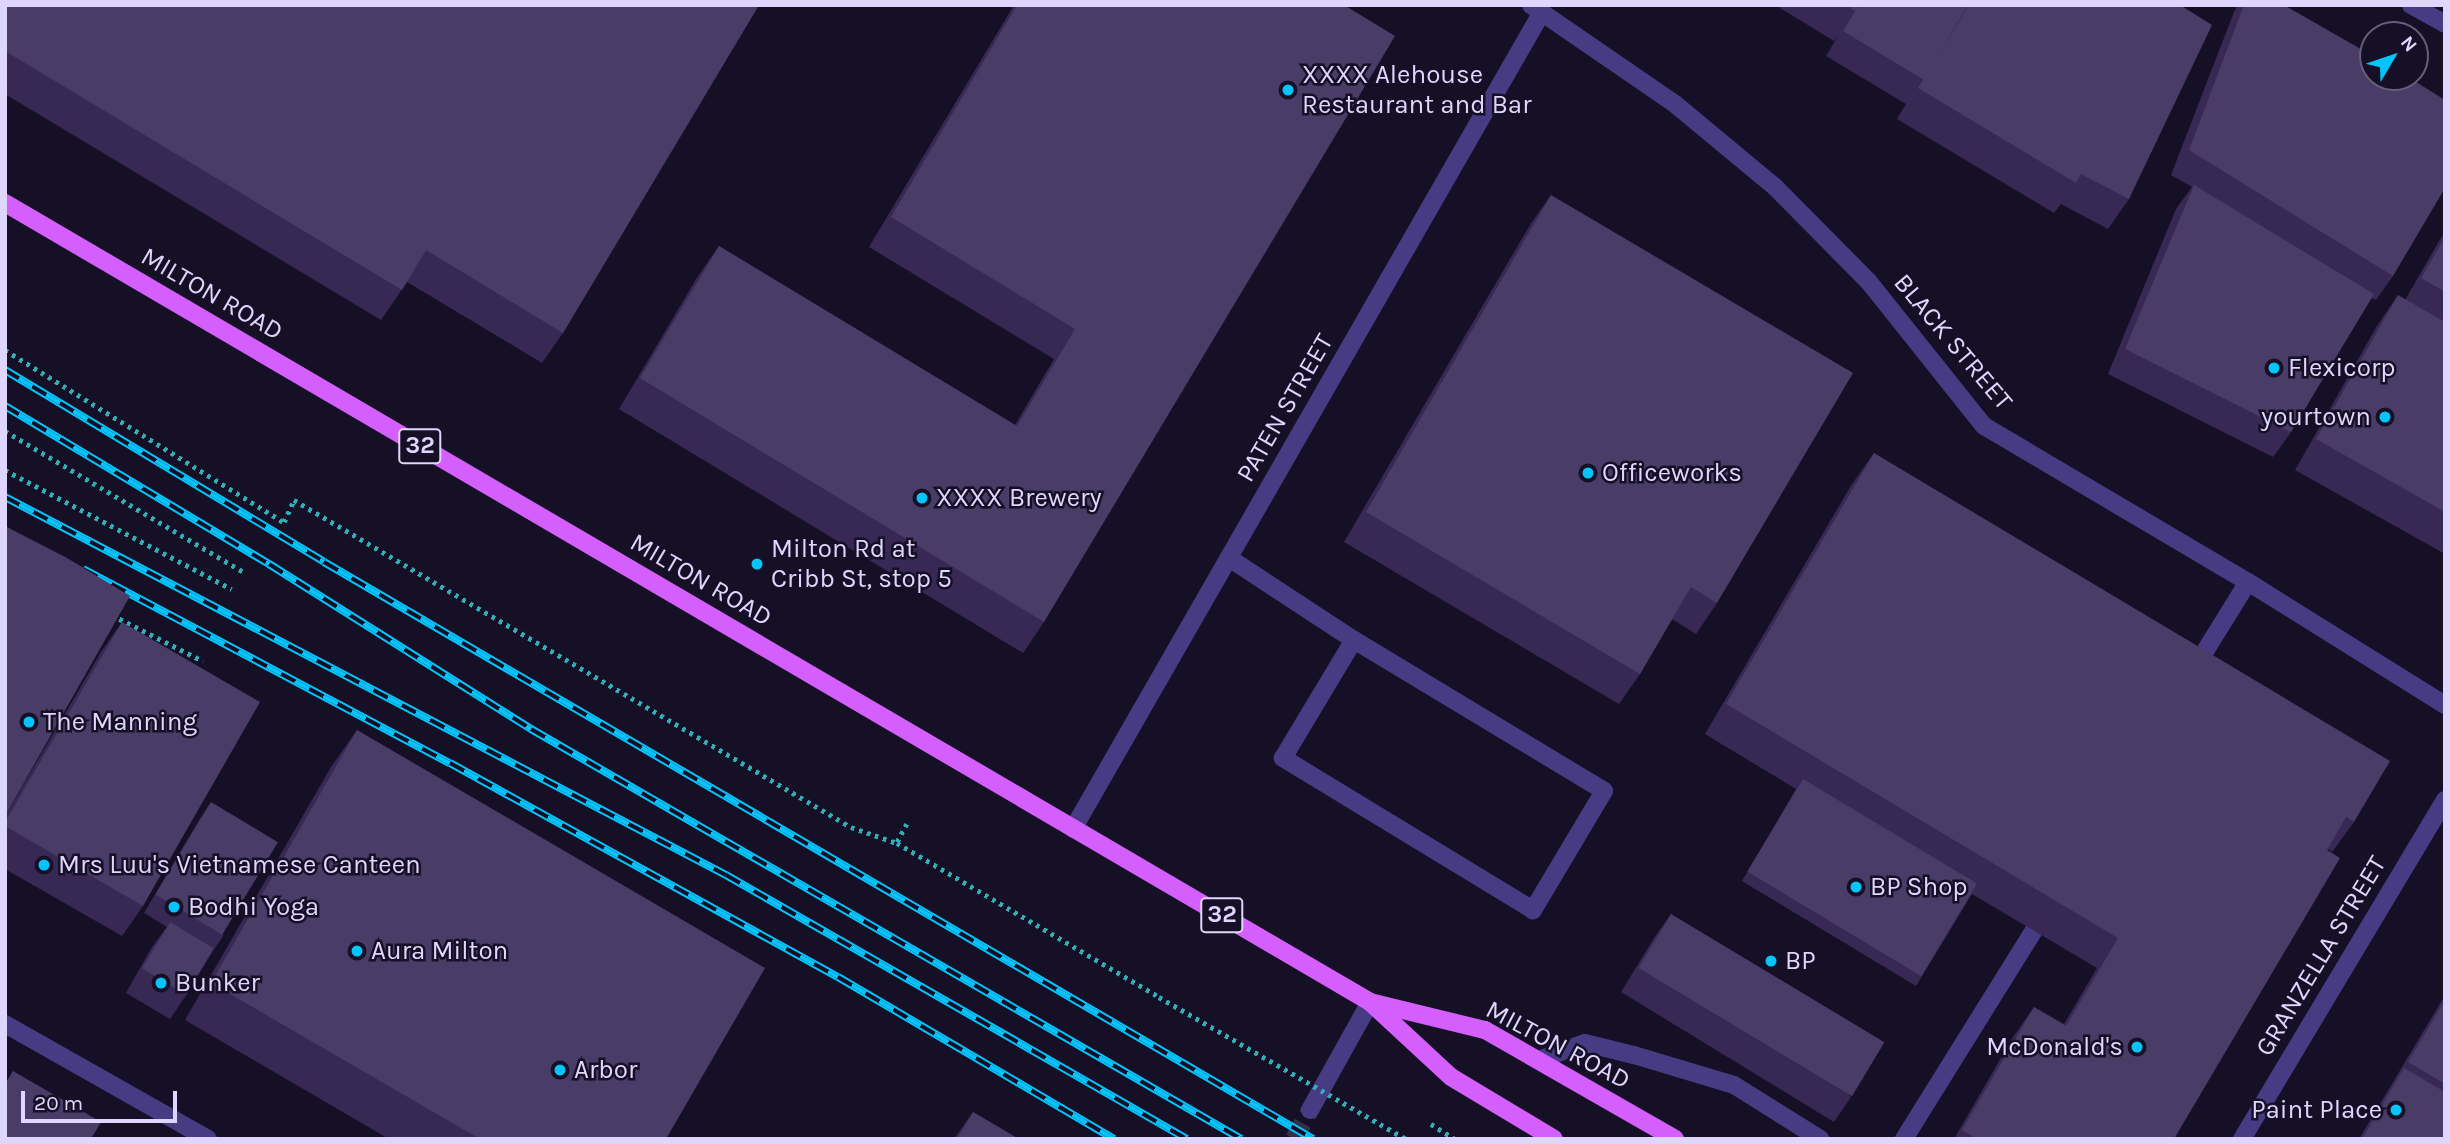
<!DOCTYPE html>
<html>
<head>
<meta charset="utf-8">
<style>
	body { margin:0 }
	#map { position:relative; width:2450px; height:1144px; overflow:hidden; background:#161026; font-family:Karla,sans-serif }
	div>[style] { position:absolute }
	.tertiary-tunnel>* { height:18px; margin-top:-9px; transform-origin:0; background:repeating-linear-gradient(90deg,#342e46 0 18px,transparent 0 27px) }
	.path>* { height:4.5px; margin-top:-2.25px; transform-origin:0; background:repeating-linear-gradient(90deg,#31aeb6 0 3.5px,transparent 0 8.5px) }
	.service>* { height:18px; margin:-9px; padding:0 9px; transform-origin:9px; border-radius:9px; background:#473c84 }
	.minor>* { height:18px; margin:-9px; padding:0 9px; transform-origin:9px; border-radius:9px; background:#473c84 }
	.tertiary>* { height:18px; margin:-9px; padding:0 9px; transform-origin:9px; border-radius:9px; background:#473c84 }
	.primary>* { height:18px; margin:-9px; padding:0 9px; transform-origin:9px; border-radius:9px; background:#d45ffc }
	.rail>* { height:8px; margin-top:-4px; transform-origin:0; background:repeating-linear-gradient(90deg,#161026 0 16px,#05c4fb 0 32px); box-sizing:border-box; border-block:2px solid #05c4fb }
	.path-bridge>* { height:4.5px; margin-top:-2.25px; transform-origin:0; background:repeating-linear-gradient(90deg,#31aeb6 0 3.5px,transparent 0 8.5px) }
	.wall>* { inset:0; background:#372954 }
	.building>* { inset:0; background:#493c66; transform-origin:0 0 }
	.dots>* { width:19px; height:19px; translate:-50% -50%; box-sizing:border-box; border:4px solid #161026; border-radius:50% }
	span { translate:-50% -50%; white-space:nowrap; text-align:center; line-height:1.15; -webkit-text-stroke:5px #161026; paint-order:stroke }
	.shield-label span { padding:2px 5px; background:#161026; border:2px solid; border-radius:5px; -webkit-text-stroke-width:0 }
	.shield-label { font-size:24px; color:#dfd6fe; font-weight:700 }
	.poi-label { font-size:26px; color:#dfd6fe }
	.left { translate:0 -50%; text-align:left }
	.right { translate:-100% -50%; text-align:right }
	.street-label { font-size:26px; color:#dfd6fe }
	.frame { position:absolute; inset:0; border:7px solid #dfd6fe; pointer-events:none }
	.north { position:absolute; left:2359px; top:21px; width:70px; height:70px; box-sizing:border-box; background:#161026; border:2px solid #665f7c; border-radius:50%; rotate:51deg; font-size:19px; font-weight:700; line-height:28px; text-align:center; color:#dfd6fe }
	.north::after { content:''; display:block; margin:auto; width:24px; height:32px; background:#05c4fb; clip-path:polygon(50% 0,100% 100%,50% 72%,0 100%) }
	.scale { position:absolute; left:21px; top:1091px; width:156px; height:32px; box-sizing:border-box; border:4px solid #dfd6fe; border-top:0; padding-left:9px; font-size:21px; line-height:24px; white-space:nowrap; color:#dfd6fe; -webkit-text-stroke:5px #161026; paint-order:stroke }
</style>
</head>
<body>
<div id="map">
	<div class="tertiary-tunnel">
		<i style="left:1294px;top:1139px;width:33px;rotate:-61deg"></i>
	</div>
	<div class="path">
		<i style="left:5px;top:350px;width:328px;rotate:31.7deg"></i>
		<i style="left:284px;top:522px;width:24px;rotate:-66deg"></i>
		<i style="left:294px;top:500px;width:646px;rotate:30.42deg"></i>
		<i style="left:851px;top:827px;width:49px;rotate:19.2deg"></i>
		<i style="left:5px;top:431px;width:277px;rotate:30.6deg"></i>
		<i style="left:5px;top:470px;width:256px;rotate:27.7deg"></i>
		<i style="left:112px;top:615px;width:102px;rotate:26.8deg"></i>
		<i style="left:907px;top:824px;width:21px;rotate:118deg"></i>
		<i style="left:897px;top:843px;width:304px;rotate:30.4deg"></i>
		<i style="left:1431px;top:1124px;width:28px;rotate:32deg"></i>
	</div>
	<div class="service">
		<i style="left:1229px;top:558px;width:149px;rotate:33.3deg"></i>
		<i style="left:1354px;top:640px;width:292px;rotate:31.1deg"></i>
		<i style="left:1604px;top:791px;width:139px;rotate:120.8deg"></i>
		<i style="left:1533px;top:910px;width:293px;rotate:-148.7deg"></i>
		<i style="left:1283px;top:758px;width:138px;rotate:-59deg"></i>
		<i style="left:2194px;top:669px;width:102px;rotate:-58.2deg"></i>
		<i style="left:1539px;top:1060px;width:49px;rotate:-20.3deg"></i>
		<i style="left:1585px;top:1043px;width:50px;rotate:13.8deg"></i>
		<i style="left:1634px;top:1055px;width:104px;rotate:16.7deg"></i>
		<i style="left:1734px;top:1085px;width:102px;rotate:32.1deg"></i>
		<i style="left:1904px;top:1139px;width:246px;rotate:-58.1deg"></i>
	</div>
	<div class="minor">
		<i style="left:1531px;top:5px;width:175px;rotate:34.5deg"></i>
		<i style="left:1675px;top:104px;width:131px;rotate:39.7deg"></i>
		<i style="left:1776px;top:188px;width:132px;rotate:45.3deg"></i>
		<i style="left:1869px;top:282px;width:184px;rotate:51.4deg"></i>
		<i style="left:1984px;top:426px;width:307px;rotate:30.6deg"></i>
		<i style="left:2248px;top:582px;width:232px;rotate:32deg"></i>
		<i style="left:2411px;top:5px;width:39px;rotate:29deg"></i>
		<i style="left:1073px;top:829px;width:942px;rotate:-60.14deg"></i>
		<i style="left:5px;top:1024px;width:233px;rotate:29.5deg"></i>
		<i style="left:2242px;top:1139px;width:395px;rotate:-59.1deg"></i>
	</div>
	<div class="tertiary">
		<i style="left:1310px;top:1110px;width:124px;rotate:-60.9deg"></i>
	</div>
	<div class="primary">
		<i style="left:5px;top:203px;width:1582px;rotate:30.34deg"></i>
		<i style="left:1370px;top:1002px;width:110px;rotate:42.8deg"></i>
		<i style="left:1451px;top:1077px;width:120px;rotate:31deg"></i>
		<i style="left:1374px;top:1003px;width:114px;rotate:13.7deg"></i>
		<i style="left:1485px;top:1030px;width:219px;rotate:29.8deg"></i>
	</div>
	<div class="rail">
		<i style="left:5px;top:370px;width:372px;rotate:31deg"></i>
		<i style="left:324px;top:562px;width:1145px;rotate:30.26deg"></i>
		<i style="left:5px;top:406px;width:308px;rotate:30.9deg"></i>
		<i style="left:269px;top:564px;width:310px;rotate:32.2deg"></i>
		<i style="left:531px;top:729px;width:820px;rotate:30deg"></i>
		<i style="left:5px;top:497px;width:814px;rotate:27.67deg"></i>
		<i style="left:726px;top:875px;width:531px;rotate:29.8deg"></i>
		<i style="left:83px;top:569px;width:415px;rotate:27.9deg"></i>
		<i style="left:450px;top:763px;width:443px;rotate:28.9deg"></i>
		<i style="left:838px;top:977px;width:320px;rotate:30.4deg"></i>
	</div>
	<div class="path-bridge">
		<i style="left:1159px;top:997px;width:285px;rotate:29.9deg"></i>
	</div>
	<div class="wall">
		<i style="clip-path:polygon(5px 5px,759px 5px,563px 333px,542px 363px,407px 282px,381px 320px,5px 94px)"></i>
		<i style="clip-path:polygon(1014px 5px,1344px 5px,1044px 622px,1023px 653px,619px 409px,698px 276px,719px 246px,1015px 425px,1054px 359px,869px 247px)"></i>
		<i style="clip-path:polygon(1775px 5px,2180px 5px,2129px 199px,2108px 229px,2061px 204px,2054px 213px,1897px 119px,1906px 104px,1826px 56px,1838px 36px,1834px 41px)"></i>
		<i style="clip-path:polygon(2238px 5px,2284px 5px,2393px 276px,2376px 300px,2371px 298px,2291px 432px,2273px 457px,2108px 374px,2176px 209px,2192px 187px,2171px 175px,2234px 12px)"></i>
		<i style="clip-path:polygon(1551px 195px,1717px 603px,1696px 634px,1672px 619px,1640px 674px,1619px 704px,1344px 542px,1530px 225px)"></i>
		<i style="clip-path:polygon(2445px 231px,2445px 554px,2295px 470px,2377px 326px,2398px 295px,2405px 300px)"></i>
		<i style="clip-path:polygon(1874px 453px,2354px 822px,2332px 852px,2328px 849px,2174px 1139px,1954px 1139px,2013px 1037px,2034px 1007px,2064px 1024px,2097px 968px,1972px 894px,1916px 986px,1742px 881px,1796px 789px,1705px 734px,1852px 484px)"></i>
		<i style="clip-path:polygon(122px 622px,143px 906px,122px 936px,5px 869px,5px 816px,101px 652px)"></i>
		<i style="clip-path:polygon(357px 730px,666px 1139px,389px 1139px,185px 1020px,331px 767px)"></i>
		<i style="clip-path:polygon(211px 802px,223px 936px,211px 954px,187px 994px,170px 1019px,126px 993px,152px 947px,167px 927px,144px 913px,199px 820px)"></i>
		<i style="clip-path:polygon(1671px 914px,1851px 1097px,1834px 1122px,1621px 992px,1654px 938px)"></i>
		<i style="clip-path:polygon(2445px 995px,2445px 1139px,2359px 1139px)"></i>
		<i style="clip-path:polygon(973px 1112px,1019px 1139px,954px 1139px)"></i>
	</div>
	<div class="building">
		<i style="clip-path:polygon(5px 5px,759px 5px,563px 333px,426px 250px,402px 290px,5px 51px)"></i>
		<i style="clip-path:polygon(1017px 5px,1344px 5px,1395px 36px,1044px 622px,640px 378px,719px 246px,1017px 426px,1075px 329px,891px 217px)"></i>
		<i style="clip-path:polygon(1846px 5px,1859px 5px,1855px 11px)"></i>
		<i style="clip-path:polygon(1859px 5px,1968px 5px,1924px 80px,1843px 31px)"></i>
		<i style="clip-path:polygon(1969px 5px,2180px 5px,2212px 25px,2129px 199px,2081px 174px,2076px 183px,1918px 88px)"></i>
		<i style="clip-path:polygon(2244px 5px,2284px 5px,2373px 56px,2373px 77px,2408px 77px,2445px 100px,2445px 188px,2393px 276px,2189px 150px)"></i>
		<i style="clip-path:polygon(2194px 185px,2374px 294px,2291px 432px,2125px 349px)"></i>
		<i style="clip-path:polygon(1551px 195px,1853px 373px,1717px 603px,1691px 587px,1640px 674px,1366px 512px)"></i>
		<i style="clip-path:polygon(2445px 237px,2445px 292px,2421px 278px)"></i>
		<i style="clip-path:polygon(2398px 295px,2445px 322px,2445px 512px,2316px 439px)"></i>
		<i style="clip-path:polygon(1874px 453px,2390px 761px,2354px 822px,2346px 817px,2327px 850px,2340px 858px,2174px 1139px,1977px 1139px,1962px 1130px,2034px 1007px,2066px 1026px,2118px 938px,1726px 704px)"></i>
		<i style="clip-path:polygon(5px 526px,67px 558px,130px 596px,5px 816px)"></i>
		<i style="clip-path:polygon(122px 622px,260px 702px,143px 906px,5px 826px,5px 822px)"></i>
		<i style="clip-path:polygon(357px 730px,765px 968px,666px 1139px,480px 1139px,211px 983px)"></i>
		<i style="left:1803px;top:779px;width:203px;height:108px;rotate:31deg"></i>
		<i style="left:211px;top:802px;width:78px;height:108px;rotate:31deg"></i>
		<i style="left:1671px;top:914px;width:249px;height:63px;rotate:31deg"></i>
		<i style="left:170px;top:922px;width:51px;height:54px;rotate:31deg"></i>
		<i style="clip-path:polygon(2445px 1000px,2445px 1084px,2408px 1062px)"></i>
		<i style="clip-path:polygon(2404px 1068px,2445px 1092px,2445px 1139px,2362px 1139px)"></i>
		<i style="clip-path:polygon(13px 1071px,101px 1122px,91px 1139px,5px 1139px,5px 1084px)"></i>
		<i style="clip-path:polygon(973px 1112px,1019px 1139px,957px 1139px)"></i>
	</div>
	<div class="dots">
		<i style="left:1288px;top:90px;background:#05c4fb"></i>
		<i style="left:2274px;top:368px;background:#05c4fb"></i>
		<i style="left:2385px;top:417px;background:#05c4fb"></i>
		<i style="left:1588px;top:473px;background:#05c4fb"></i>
		<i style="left:922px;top:498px;background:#05c4fb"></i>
		<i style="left:757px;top:564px;background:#05c4fb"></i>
		<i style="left:29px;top:722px;background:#05c4fb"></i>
		<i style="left:44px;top:865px;background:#05c4fb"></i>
		<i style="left:1856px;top:887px;background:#05c4fb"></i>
		<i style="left:174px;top:907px;background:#05c4fb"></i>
		<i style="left:357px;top:951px;background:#05c4fb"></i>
		<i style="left:1771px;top:961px;background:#05c4fb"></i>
		<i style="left:161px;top:983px;background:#05c4fb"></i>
		<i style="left:2137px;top:1047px;background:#05c4fb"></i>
		<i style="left:560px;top:1070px;background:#05c4fb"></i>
		<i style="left:2396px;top:1110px;background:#05c4fb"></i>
	</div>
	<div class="shield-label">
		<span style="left:420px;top:446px">32</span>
		<span style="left:1222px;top:915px">32</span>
	</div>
	<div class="poi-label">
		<span class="left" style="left:1302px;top:90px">XXXX Alehouse<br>Restaurant and Bar</span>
		<span class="left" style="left:2288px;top:368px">Flexicorp</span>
		<span class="right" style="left:2371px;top:417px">yourtown</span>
		<span class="left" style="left:1602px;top:473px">Officeworks</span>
		<span class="left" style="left:936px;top:498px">XXXX Brewery</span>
		<span class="left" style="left:771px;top:564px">Milton Rd at<br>Cribb St, stop 5</span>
		<span class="left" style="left:43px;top:722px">The Manning</span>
		<span class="left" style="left:58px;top:865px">Mrs Luu's Vietnamese Canteen</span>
		<span class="left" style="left:1870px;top:887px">BP Shop</span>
		<span class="left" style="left:188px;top:907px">Bodhi Yoga</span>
		<span class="left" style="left:371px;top:951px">Aura Milton</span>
		<span class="left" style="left:1785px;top:961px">BP</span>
		<span class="left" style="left:175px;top:983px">Bunker</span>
		<span class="right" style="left:2123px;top:1047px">McDonald's</span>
		<span class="left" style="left:574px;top:1070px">Arbor</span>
		<span class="right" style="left:2382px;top:1110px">Paint Place</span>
	</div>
	<div class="street-label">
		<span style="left:212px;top:294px;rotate:30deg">MILTON ROAD</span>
		<span style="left:1953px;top:342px;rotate:50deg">BLACK STREET</span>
		<span style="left:1285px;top:408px;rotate:-60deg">PATEN STREET</span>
		<span style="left:701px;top:580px;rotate:30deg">MILTON ROAD</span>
		<span style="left:2321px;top:956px;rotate:-59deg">GRANZELLA STREET</span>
		<span style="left:1558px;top:1045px;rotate:28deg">MILTON ROAD</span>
	</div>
	<div class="frame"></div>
	<div class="north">N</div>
	<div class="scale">20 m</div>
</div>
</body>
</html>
